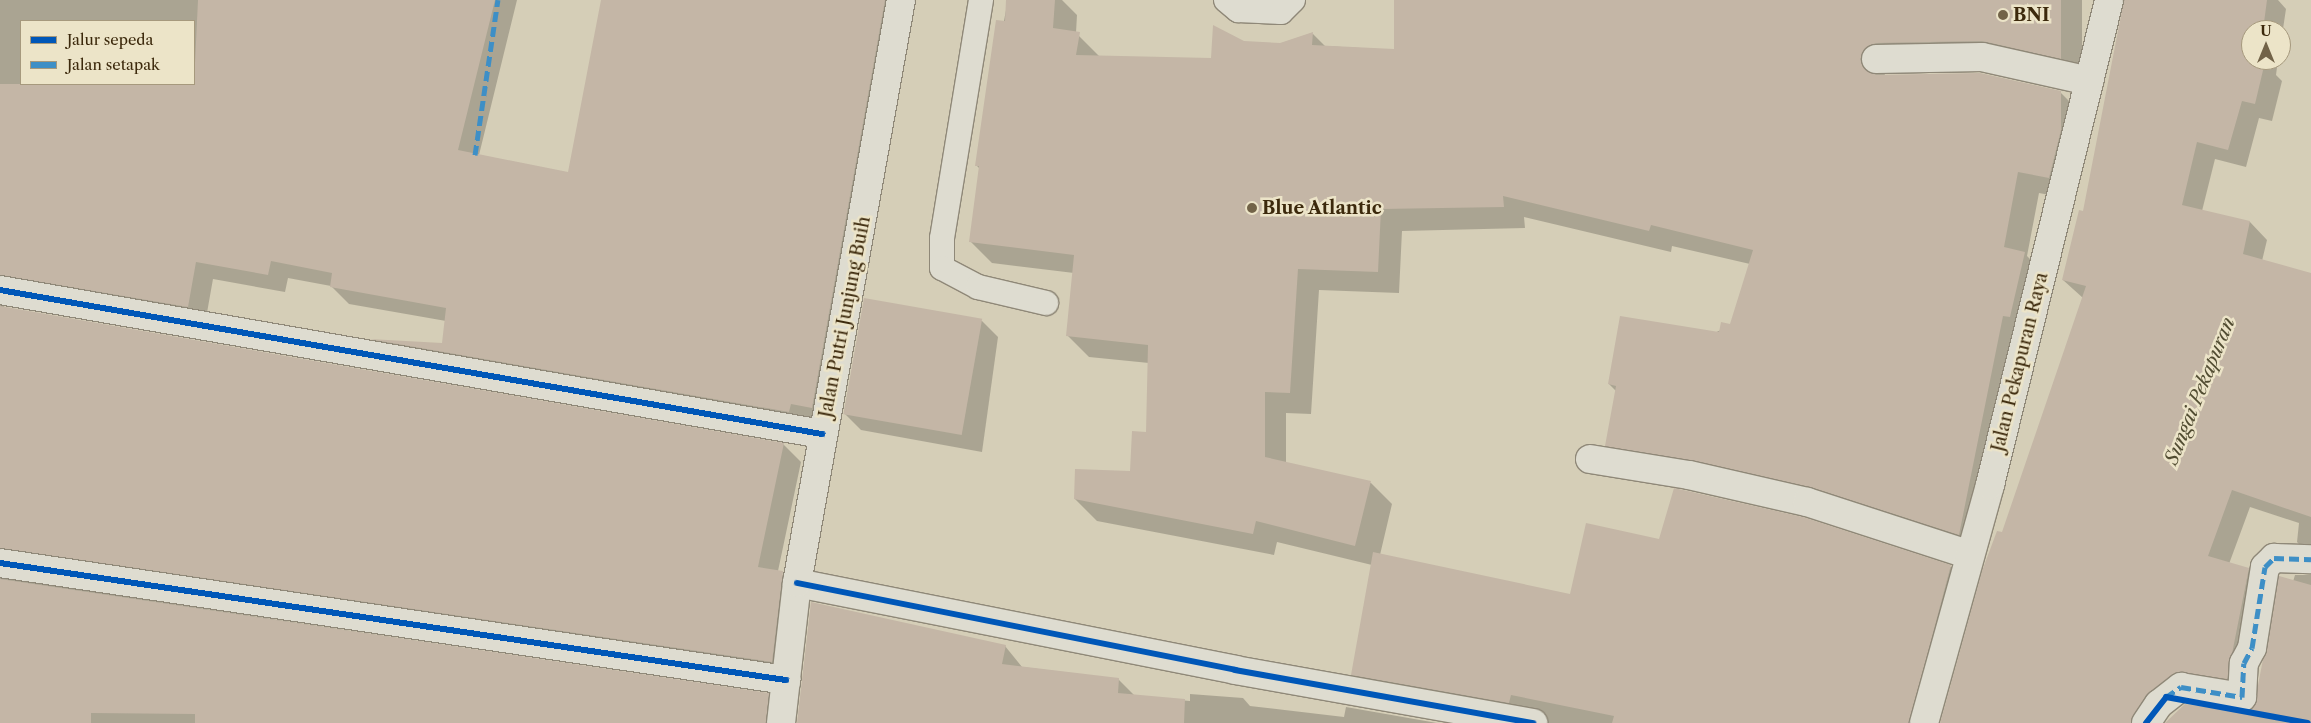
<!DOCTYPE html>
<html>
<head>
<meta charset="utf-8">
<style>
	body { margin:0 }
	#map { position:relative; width:2311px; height:723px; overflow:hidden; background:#d5ceb7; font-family:"Libre Caslon Text",serif }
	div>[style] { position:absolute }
	.shadow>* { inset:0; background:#0003 }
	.building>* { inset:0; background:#c4b6a6; transform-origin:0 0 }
	.roads { filter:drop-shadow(1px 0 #8f8878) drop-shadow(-1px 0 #8f8878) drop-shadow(0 1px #8f8878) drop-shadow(0 -1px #8f8878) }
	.lane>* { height:24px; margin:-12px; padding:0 12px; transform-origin:12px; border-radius:12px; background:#dedcd0 }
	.street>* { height:28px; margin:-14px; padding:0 14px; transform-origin:14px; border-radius:14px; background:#dedcd0 }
	.secondary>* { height:28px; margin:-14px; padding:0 14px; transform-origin:14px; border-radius:14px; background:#dedcd0 }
	.quiet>* { height:5px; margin-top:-2.5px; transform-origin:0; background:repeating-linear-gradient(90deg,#3e8fc6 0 10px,transparent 0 15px) }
	.cycleway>* { height:6px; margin:-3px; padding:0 3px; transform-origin:3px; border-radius:3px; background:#0057b8 }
	.dots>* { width:14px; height:14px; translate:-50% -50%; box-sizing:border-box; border:2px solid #ece4c8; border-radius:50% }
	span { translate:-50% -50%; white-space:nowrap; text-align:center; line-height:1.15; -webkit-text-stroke:5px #ece4c8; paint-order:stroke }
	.poi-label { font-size:18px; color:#3c290c; font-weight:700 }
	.left { translate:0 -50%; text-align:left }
	.street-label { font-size:18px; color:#3c290c }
	.water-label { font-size:19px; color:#524d32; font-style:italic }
	.legend { position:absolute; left:20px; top:20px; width:175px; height:65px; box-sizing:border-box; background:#ece4c8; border:1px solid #a6997d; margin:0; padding:6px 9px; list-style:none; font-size:15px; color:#3c290c }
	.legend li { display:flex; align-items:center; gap:10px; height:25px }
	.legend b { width:25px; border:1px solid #a6997d }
	.north { position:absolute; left:2241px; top:20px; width:50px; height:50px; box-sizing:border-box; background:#ece4c8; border:1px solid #a6997d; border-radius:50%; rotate:0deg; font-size:14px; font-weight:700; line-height:20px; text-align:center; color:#3c290c }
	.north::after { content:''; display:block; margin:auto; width:18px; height:22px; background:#726348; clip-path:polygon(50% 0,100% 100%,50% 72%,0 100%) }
</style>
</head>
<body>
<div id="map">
	<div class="shadow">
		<i style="clip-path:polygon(evenodd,0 0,517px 0,479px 155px,569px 173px,603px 0,912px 0,830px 425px,388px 356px,373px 340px,443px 344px,446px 321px,349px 304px,331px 286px,288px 278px,285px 292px,213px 279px,205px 324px,5px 298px,4px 308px,783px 444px,801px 462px,778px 571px,800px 590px,790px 679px,12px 566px,2px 578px,768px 694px,786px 712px,785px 723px,0 723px,0 0,21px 21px,194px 21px,194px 84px,21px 84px,21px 21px)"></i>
		<i style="clip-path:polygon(1008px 0,1062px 0,1077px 15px,1076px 33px,1100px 57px,1213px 59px,1244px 42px,1280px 44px,1313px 34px,1325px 46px,1395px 50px,1395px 0,2082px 0,2082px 79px,2004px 62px,1889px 67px,1884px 76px,2060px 92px,2082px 114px,2071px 199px,2039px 193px,2027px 256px,2046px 275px,1980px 556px,1628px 467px,1606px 445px,1616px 391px,1609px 384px,1731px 325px,1750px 264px,1672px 246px,1671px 252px,1524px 217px,1525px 228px,1402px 231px,1399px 293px,1319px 290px,1311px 414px,1286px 413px,1286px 463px,1371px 483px,1392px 504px,1380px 555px,1571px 596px,1660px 540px,1803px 518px,1951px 567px,1969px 584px,1930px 723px,1544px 723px,1370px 692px,1352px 674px,1372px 565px,1277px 542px,1274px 555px,1097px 521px,1075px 499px,1131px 472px,1147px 433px,1149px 363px,1089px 357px,1067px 335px,1074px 273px,992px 263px,971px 242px,980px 169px,976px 165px)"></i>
		<i style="clip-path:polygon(2126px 0,2278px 0,2286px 9px,2281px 42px,2281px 30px,2251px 30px,2251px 60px,2278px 60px,2276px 75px,2282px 81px,2272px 121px,2259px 118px,2246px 167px,2215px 159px,2202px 211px,2250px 222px,2267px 240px,2262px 261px,2311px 274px,2311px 556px,2297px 542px,2299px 523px,2250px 507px,2229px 564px,2248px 569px,2266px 587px,2245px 696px,2189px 692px,2157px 723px,1942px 723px,2083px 298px,2063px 280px,2084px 212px)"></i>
		<i style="clip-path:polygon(865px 299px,982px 321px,998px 337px,982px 452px,861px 430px,844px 413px)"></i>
		<i style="clip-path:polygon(2295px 575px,2311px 575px,2311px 723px,2168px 723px,2255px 707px)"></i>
		<i style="clip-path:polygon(1005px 646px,1022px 667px,1118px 679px,1135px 696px,1190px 701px,1190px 694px,1243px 698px,1250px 706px,1344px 717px,1346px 707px,1437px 723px,798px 723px)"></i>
	</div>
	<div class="building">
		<i style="clip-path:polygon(198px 0,495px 0,458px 150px,568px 172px,601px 0,885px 0,812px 408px,791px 404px,789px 412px,369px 339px,442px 343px,446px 308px,330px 287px,332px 273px,271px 261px,268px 275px,196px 262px,188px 307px,0 275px,0 84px,194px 84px)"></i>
		<i style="clip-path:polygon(1006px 0,1055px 0,1053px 28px,1080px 32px,1076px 55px,1211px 58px,1213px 25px,1244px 41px,1280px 43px,1313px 32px,1312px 45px,1394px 49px,1394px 0,2061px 0,2061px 59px,1982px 41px,1876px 43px,1868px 46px,1860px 59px,1863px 67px,1876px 75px,1980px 73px,2061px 91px,2061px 130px,2049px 178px,2018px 172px,2004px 247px,2025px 252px,2010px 317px,2003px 316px,1959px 535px,1810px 487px,1605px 446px,1616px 386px,1608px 384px,1620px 316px,1719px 332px,1721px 322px,1730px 324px,1753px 250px,1651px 225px,1649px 231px,1503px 196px,1504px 207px,1381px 209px,1378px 272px,1298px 269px,1290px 393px,1265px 392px,1265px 457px,1371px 481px,1355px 546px,1256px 521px,1253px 534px,1074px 499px,1075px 469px,1130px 471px,1132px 431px,1146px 432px,1148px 345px,1066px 336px,1074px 255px,969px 242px,979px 166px,975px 166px,996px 20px,1005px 21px)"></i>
		<i style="clip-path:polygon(2124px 0,2267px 0,2263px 30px,2251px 30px,2251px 60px,2265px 62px,2255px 104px,2242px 101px,2228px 150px,2197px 142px,2182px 205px,2250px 221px,2243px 254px,2311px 273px,2311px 517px,2232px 490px,2208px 556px,2249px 568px,2227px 679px,2177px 672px,2146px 695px,2131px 723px,1940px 723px,1982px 571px,1997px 531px,2002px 532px,2086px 286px,2062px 280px,2079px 210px,2083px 211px)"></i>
		<i style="left:864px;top:298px;width:120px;height:118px;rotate:10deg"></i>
		<i style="clip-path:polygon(0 306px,784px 443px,758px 567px,783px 571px,772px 662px,0 548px)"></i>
		<i style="clip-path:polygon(1674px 488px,1803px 517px,1951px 565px,1909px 723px,1612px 723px,1614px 716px,1511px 695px,1509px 703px,1351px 675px,1373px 552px,1570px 594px,1586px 523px,1659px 539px)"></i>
		<i style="clip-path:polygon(2279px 576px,2311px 585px,2311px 723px,2165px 723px,2185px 704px,2239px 712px,2254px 706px)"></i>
		<i style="clip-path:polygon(0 579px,769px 693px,766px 723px,195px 723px,195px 714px,91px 713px,91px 723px,0 723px)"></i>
		<i style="clip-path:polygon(811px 602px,1006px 645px,1002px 664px,1119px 678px,1118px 693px,1185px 699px,1184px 723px,797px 723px)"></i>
	</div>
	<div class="roads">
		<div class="lane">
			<i style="left:981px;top:0;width:241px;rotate:99.3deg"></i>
			<i style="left:942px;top:238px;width:30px;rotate:90deg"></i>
			<i style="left:942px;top:268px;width:41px;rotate:27.8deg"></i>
			<i style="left:978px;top:287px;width:70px;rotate:13.2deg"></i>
			<i style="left:1226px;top:0;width:16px;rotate:40deg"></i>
			<i style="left:1238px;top:10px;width:43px;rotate:2.7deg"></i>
			<i style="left:1281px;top:12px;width:17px;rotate:-45deg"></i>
		</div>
		<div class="street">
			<i style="left:1876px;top:59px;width:106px;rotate:-1.1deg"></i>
			<i style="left:1982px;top:57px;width:110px;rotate:12.6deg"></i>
			<i style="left:0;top:290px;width:835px;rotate:9.94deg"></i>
			<i style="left:1590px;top:459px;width:100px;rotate:9.2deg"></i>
			<i style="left:1689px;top:475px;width:121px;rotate:12.9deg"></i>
			<i style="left:1807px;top:502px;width:171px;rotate:18deg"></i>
			<i style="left:0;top:563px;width:795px;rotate:8.47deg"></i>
			<i style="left:797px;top:583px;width:447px;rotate:11.2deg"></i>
			<i style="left:1235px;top:670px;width:303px;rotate:10.1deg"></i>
			<i style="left:781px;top:723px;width:141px;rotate:-83.5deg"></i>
			<i style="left:797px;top:583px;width:592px;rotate:-79.89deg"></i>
			<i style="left:2146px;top:723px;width:23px;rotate:-56deg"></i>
			<i style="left:2159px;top:704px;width:28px;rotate:-38deg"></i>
			<i style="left:2181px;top:687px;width:62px;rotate:9.3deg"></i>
			<i style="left:2242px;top:697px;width:34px;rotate:-87deg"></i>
			<i style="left:2244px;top:663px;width:17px;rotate:-62deg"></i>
			<i style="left:2252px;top:648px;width:82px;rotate:-80.9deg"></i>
			<i style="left:2265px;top:567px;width:13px;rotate:-45deg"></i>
			<i style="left:2274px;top:558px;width:37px;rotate:2deg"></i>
		</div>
		<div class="secondary">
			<i style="left:1924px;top:723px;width:247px;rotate:-74.5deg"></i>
			<i style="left:1990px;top:485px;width:499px;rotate:-76.2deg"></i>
		</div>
	</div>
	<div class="quiet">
		<i style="left:475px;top:155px;width:157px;rotate:-81.6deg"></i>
		<i style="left:2166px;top:697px;width:18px;rotate:-34deg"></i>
		<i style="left:2181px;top:687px;width:62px;rotate:9.3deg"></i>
		<i style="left:2242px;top:697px;width:34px;rotate:-87deg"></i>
		<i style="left:2244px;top:663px;width:17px;rotate:-62deg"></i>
		<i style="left:2252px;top:648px;width:82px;rotate:-80.9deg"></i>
		<i style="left:2265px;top:567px;width:13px;rotate:-45deg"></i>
		<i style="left:2274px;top:558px;width:37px;rotate:2deg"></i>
	</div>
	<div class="cycleway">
		<i style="left:0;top:290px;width:835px;rotate:9.94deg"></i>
		<i style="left:0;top:563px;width:795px;rotate:8.47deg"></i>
		<i style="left:797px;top:583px;width:447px;rotate:11.2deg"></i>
		<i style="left:1235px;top:670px;width:303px;rotate:10.1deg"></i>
		<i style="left:2146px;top:723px;width:33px;rotate:-52deg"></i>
		<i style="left:2166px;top:697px;width:144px;rotate:10.4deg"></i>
	</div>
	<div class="dots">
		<i style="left:2003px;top:15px;background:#726348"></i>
		<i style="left:1252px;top:208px;background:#726348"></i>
	</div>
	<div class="poi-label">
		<span class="left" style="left:2013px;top:15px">BNI</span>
		<span class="left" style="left:1262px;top:208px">Blue Atlantic</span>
	</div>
	<div class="street-label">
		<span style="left:845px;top:317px;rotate:-79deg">Jalan Putri Junjung Buih</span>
		<span style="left:2020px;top:362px;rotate:-76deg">Jalan Pekapuran Raya</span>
	</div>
	<div class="water-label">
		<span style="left:2200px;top:391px;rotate:-68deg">Sungai Pekapuran</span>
	</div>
	<ul class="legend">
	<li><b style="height:6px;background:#0057b8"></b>Jalur sepeda</li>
	<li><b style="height:6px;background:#3e8fc6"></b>Jalan setapak</li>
	</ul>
	<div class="north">U</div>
</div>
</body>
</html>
